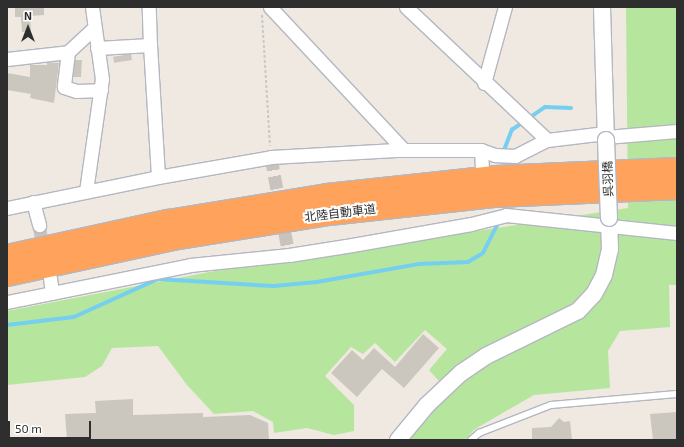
<!DOCTYPE html>
<html>
<head>
<meta charset="utf-8">
<style>
	body { margin:0 }
	#map { position:relative; width:684px; height:447px; overflow:hidden; background:#efe9e1; font-family:"Exo 2","Noto Sans JP",sans-serif }
	div>[style] { position:absolute }
	.green>* { inset:0; background:#b6e59e }
	.stream>* { height:3.5px; margin:-1.75px; padding:0 1.75px; transform-origin:1.75px; border-radius:1.75px; background:#75cff0 }
	.building>* { inset:0; background:#cbc7bf; transform-origin:0 0 }
	.minor-tunnel>* { height:13px; margin-top:-6.5px; transform-origin:0; background:repeating-linear-gradient(90deg,#c8c4bd 0 13px,transparent 0 19px) }
	.path>* { height:2px; margin-top:-1px; transform-origin:0; background:repeating-linear-gradient(90deg,#c9c9c9 0 3px,transparent 0 5px) }
	.roads { filter:drop-shadow(1px 0 #b4b7c1) drop-shadow(-1px 0 #b4b7c1) drop-shadow(0 1px #b4b7c1) drop-shadow(0 -1px #b4b7c1) }
	.service>* { height:6px; margin:-3px; padding:0 3px; transform-origin:3px; border-radius:3px; background:#fff }
	.minor>* { height:13px; margin:-6.5px; padding:0 6.5px; transform-origin:6.5px; border-radius:6.5px; background:#fff }
	.tertiary>* { height:16px; margin:-8px; padding:0 8px; transform-origin:8px; border-radius:8px; background:#fff }
	.motorway>* { height:22px; margin:-11px; padding:0 11px; transform-origin:11px; border-radius:11px; background:#ffa35c }
	.bridges { filter:drop-shadow(1px 0 #b4b7c1) drop-shadow(-1px 0 #b4b7c1) drop-shadow(0 1px #b4b7c1) drop-shadow(0 -1px #b4b7c1) }
	.tertiary-bridge>* { height:16px; margin:-8px; padding:0 8px; transform-origin:8px; border-radius:8px; background:#fff }
	span { translate:-50% -50%; white-space:nowrap; text-align:center; line-height:1.15; -webkit-text-stroke:4px #fff; paint-order:stroke }
	.street-label { font-size:12px; color:#2e2e2e }
	.frame { position:absolute; inset:0; border:8px solid #2e2e2e; pointer-events:none }
	.north { position:absolute; left:8px; top:8px; width:40px; height:40px; -webkit-text-stroke:3px #fff; paint-order:stroke; rotate:0deg; font-size:11px; font-weight:700; line-height:16px; text-align:center; color:#2e2e2e }
	.north::after { content:''; display:block; margin:auto; width:14px; height:18px; background:#2e2e2e; clip-path:polygon(50% 0,100% 100%,50% 72%,0 100%) }
	.scale { position:absolute; left:8px; top:421px; width:83px; height:18px; box-sizing:border-box; border:2px solid #2e2e2e; border-top:0; padding-left:5px; font-size:12px; line-height:14px; white-space:nowrap; color:#2e2e2e; -webkit-text-stroke:3px #fff; paint-order:stroke }
</style>
</head>
<body>
<div id="map">
	<div class="green">
		<i style="clip-path:polygon(626px 7px,677px 7px,677px 285px,669px 285px,670px 327px,620px 331px,608px 351px,610px 388px,534px 395px,475px 429px,465px 440px,410px 440px,423px 420px,448px 391px,429px 370px,447px 349px,425px 330px,395px 362px,375px 343px,363px 354px,351px 347px,325px 376px,354px 405px,354px 431px,334px 435px,307px 428px,274px 433px,273px 422px,253px 411px,214px 414px,187px 385px,158px 346px,112px 348px,102px 366px,85px 377px,7px 385px,7px 311px,215px 271px,628px 208px)"></i>
	</div>
	<div class="stream">
		<i style="left:503px;top:153px;width:25px;rotate:-69deg"></i>
		<i style="left:512px;top:130px;width:40px;rotate:-34.9deg"></i>
		<i style="left:545px;top:107px;width:26px;rotate:2deg"></i>
		<i style="left:7px;top:325px;width:67px;rotate:-6.8deg"></i>
		<i style="left:74px;top:317px;width:92px;rotate:-24.3deg"></i>
		<i style="left:158px;top:279px;width:116px;rotate:3.5deg"></i>
		<i style="left:274px;top:286px;width:43px;rotate:-5.3deg"></i>
		<i style="left:317px;top:282px;width:104px;rotate:-10deg"></i>
		<i style="left:419px;top:264px;width:49px;rotate:-2.3deg"></i>
		<i style="left:468px;top:262px;width:17px;rotate:-31deg"></i>
		<i style="left:483px;top:253px;width:36px;rotate:-63deg"></i>
	</div>
	<div class="building">
		<i style="clip-path:polygon(15px 7px,44px 7px,44px 15px,30px 16px,31px 31px,22px 32px,21px 17px,15px 17px)"></i>
		<i style="left:131px;top:54px;width:6px;height:18px;rotate:81deg"></i>
		<i style="clip-path:polygon(75px 60px,82px 60px,81px 77px,73px 77px)"></i>
		<i style="clip-path:polygon(47px 62px,59px 63px,54px 103px,30px 98px,31px 94px,7px 90px,7px 73px,30px 77px,30px 65px,47px 65px)"></i>
		<i style="clip-path:polygon(423px 334px,439px 348px,404px 388px,382px 369px,357px 397px,331px 373px,352px 350px,363px 360px,374px 348px,395px 367px)"></i>
		<i style="clip-path:polygon(133px 399px,133px 415px,203px 413px,203px 417px,250px 415px,268px 423px,269px 440px,67px 440px,65px 414px,96px 413px,95px 401px)"></i>
		<i style="clip-path:polygon(677px 412px,677px 440px,653px 440px,650px 414px)"></i>
		<i style="clip-path:polygon(559px 418px,564px 422px,570px 421px,572px 440px,532px 440px,532px 428px,551px 427px)"></i>
	</div>
	<div class="minor-tunnel">
		<i style="left:271px;top:157px;width:100px;rotate:79.6deg"></i>
		<i style="left:39px;top:225px;width:31px;rotate:79deg"></i>
	</div>
	<div class="path">
		<i style="left:262px;top:15px;width:131px;rotate:86.5deg"></i>
	</div>
	<div class="roads">
		<div class="service">
			<i style="left:471px;top:440px;width:11px;rotate:-41deg"></i>
			<i style="left:479px;top:433px;width:77px;rotate:-21.3deg"></i>
			<i style="left:551px;top:405px;width:126px;rotate:-5deg"></i>
		</div>
		<div class="minor">
			<i style="left:270px;top:7px;width:196px;rotate:46.9deg"></i>
			<i style="left:406px;top:7px;width:194px;rotate:43.3deg"></i>
			<i style="left:547px;top:140px;width:59px;rotate:-6.8deg"></i>
			<i style="left:150px;top:45px;width:132px;rotate:86.5deg"></i>
			<i style="left:97px;top:48px;width:53px;rotate:-3.2deg"></i>
			<i style="left:150px;top:45px;width:38px;rotate:-92deg"></i>
			<i style="left:68px;top:52px;width:35px;rotate:97deg"></i>
			<i style="left:64px;top:87px;width:13px;rotate:18deg"></i>
			<i style="left:76px;top:91px;width:25px;rotate:-2deg"></i>
			<i style="left:7px;top:59px;width:61px;rotate:-6.5deg"></i>
			<i style="left:68px;top:52px;width:35px;rotate:-43deg"></i>
			<i style="left:484px;top:83px;width:79px;rotate:-74.6deg"></i>
			<i style="left:606px;top:137px;width:71px;rotate:-4.8deg"></i>
			<i style="left:481px;top:150px;width:17px;rotate:87deg"></i>
			<i style="left:86px;top:191px;width:113px;rotate:-81.9deg"></i>
			<i style="left:102px;top:79px;width:73px;rotate:-97.9deg"></i>
			<i style="left:33px;top:202px;width:24px;rotate:75deg"></i>
			<i style="left:7px;top:208px;width:154px;rotate:-11.6deg"></i>
			<i style="left:158px;top:177px;width:115px;rotate:-10deg"></i>
			<i style="left:271px;top:157px;width:125px;rotate:-3.2deg"></i>
			<i style="left:396px;top:150px;width:85px"></i>
			<i style="left:481px;top:150px;width:15px;rotate:20deg"></i>
			<i style="left:495px;top:155px;width:20px;rotate:3deg"></i>
			<i style="left:515px;top:156px;width:36px;rotate:-27deg"></i>
			<i style="left:50px;top:278px;width:15px;rotate:82deg"></i>
			<i style="left:7px;top:302px;width:187px;rotate:-11.4deg"></i>
			<i style="left:190px;top:265px;width:100px;rotate:-5.8deg"></i>
			<i style="left:289px;top:255px;width:64px;rotate:-9deg"></i>
			<i style="left:352px;top:245px;width:121px;rotate:-10deg"></i>
			<i style="left:471px;top:224px;width:36px;rotate:-14deg"></i>
			<i style="left:506px;top:215px;width:172px;rotate:6deg"></i>
		</div>
		<div class="tertiary">
			<i style="left:602px;top:7px;width:133px;rotate:88.3deg"></i>
			<i style="left:398px;top:440px;width:45px;rotate:-50.4deg"></i>
			<i style="left:427px;top:405px;width:47px;rotate:-43.3deg"></i>
			<i style="left:461px;top:373px;width:30px;rotate:-34deg"></i>
			<i style="left:486px;top:356px;width:102px;rotate:-26.1deg"></i>
			<i style="left:578px;top:311px;width:23px;rotate:-47deg"></i>
			<i style="left:594px;top:294px;width:21px;rotate:-62deg"></i>
			<i style="left:604px;top:275px;width:27px;rotate:-77deg"></i>
			<i style="left:610px;top:249px;width:31px;rotate:-92deg"></i>
		</div>
		<div class="motorway">
			<i style="left:7px;top:256px;width:165px;rotate:-12.3deg"></i>
			<i style="left:168px;top:221px;width:161px;rotate:-9.3deg"></i>
			<i style="left:327px;top:195px;width:169px;rotate:-6.1deg"></i>
			<i style="left:495px;top:177px;width:182px;rotate:-2.5deg"></i>
			<i style="left:7px;top:275px;width:170px;rotate:-12.2deg"></i>
			<i style="left:173px;top:239px;width:158px;rotate:-9.1deg"></i>
			<i style="left:329px;top:214px;width:168px;rotate:-6.2deg"></i>
			<i style="left:496px;top:196px;width:181px;rotate:-2.5deg"></i>
		</div>
	</div>
	<div class="bridges">
		<div class="tertiary-bridge">
			<i style="left:606px;top:140px;width:78px;rotate:87.8deg"></i>
		</div>
	</div>
	<div class="street-label">
		<span style="left:608px;top:179px;rotate:-92deg">呉羽橋</span>
		<span style="left:340px;top:213px;rotate:-7deg">北陸自動車道</span>
	</div>
	<div class="frame"></div>
	<div class="north">N</div>
	<div class="scale">50 m</div>
</div>
</body>
</html>
